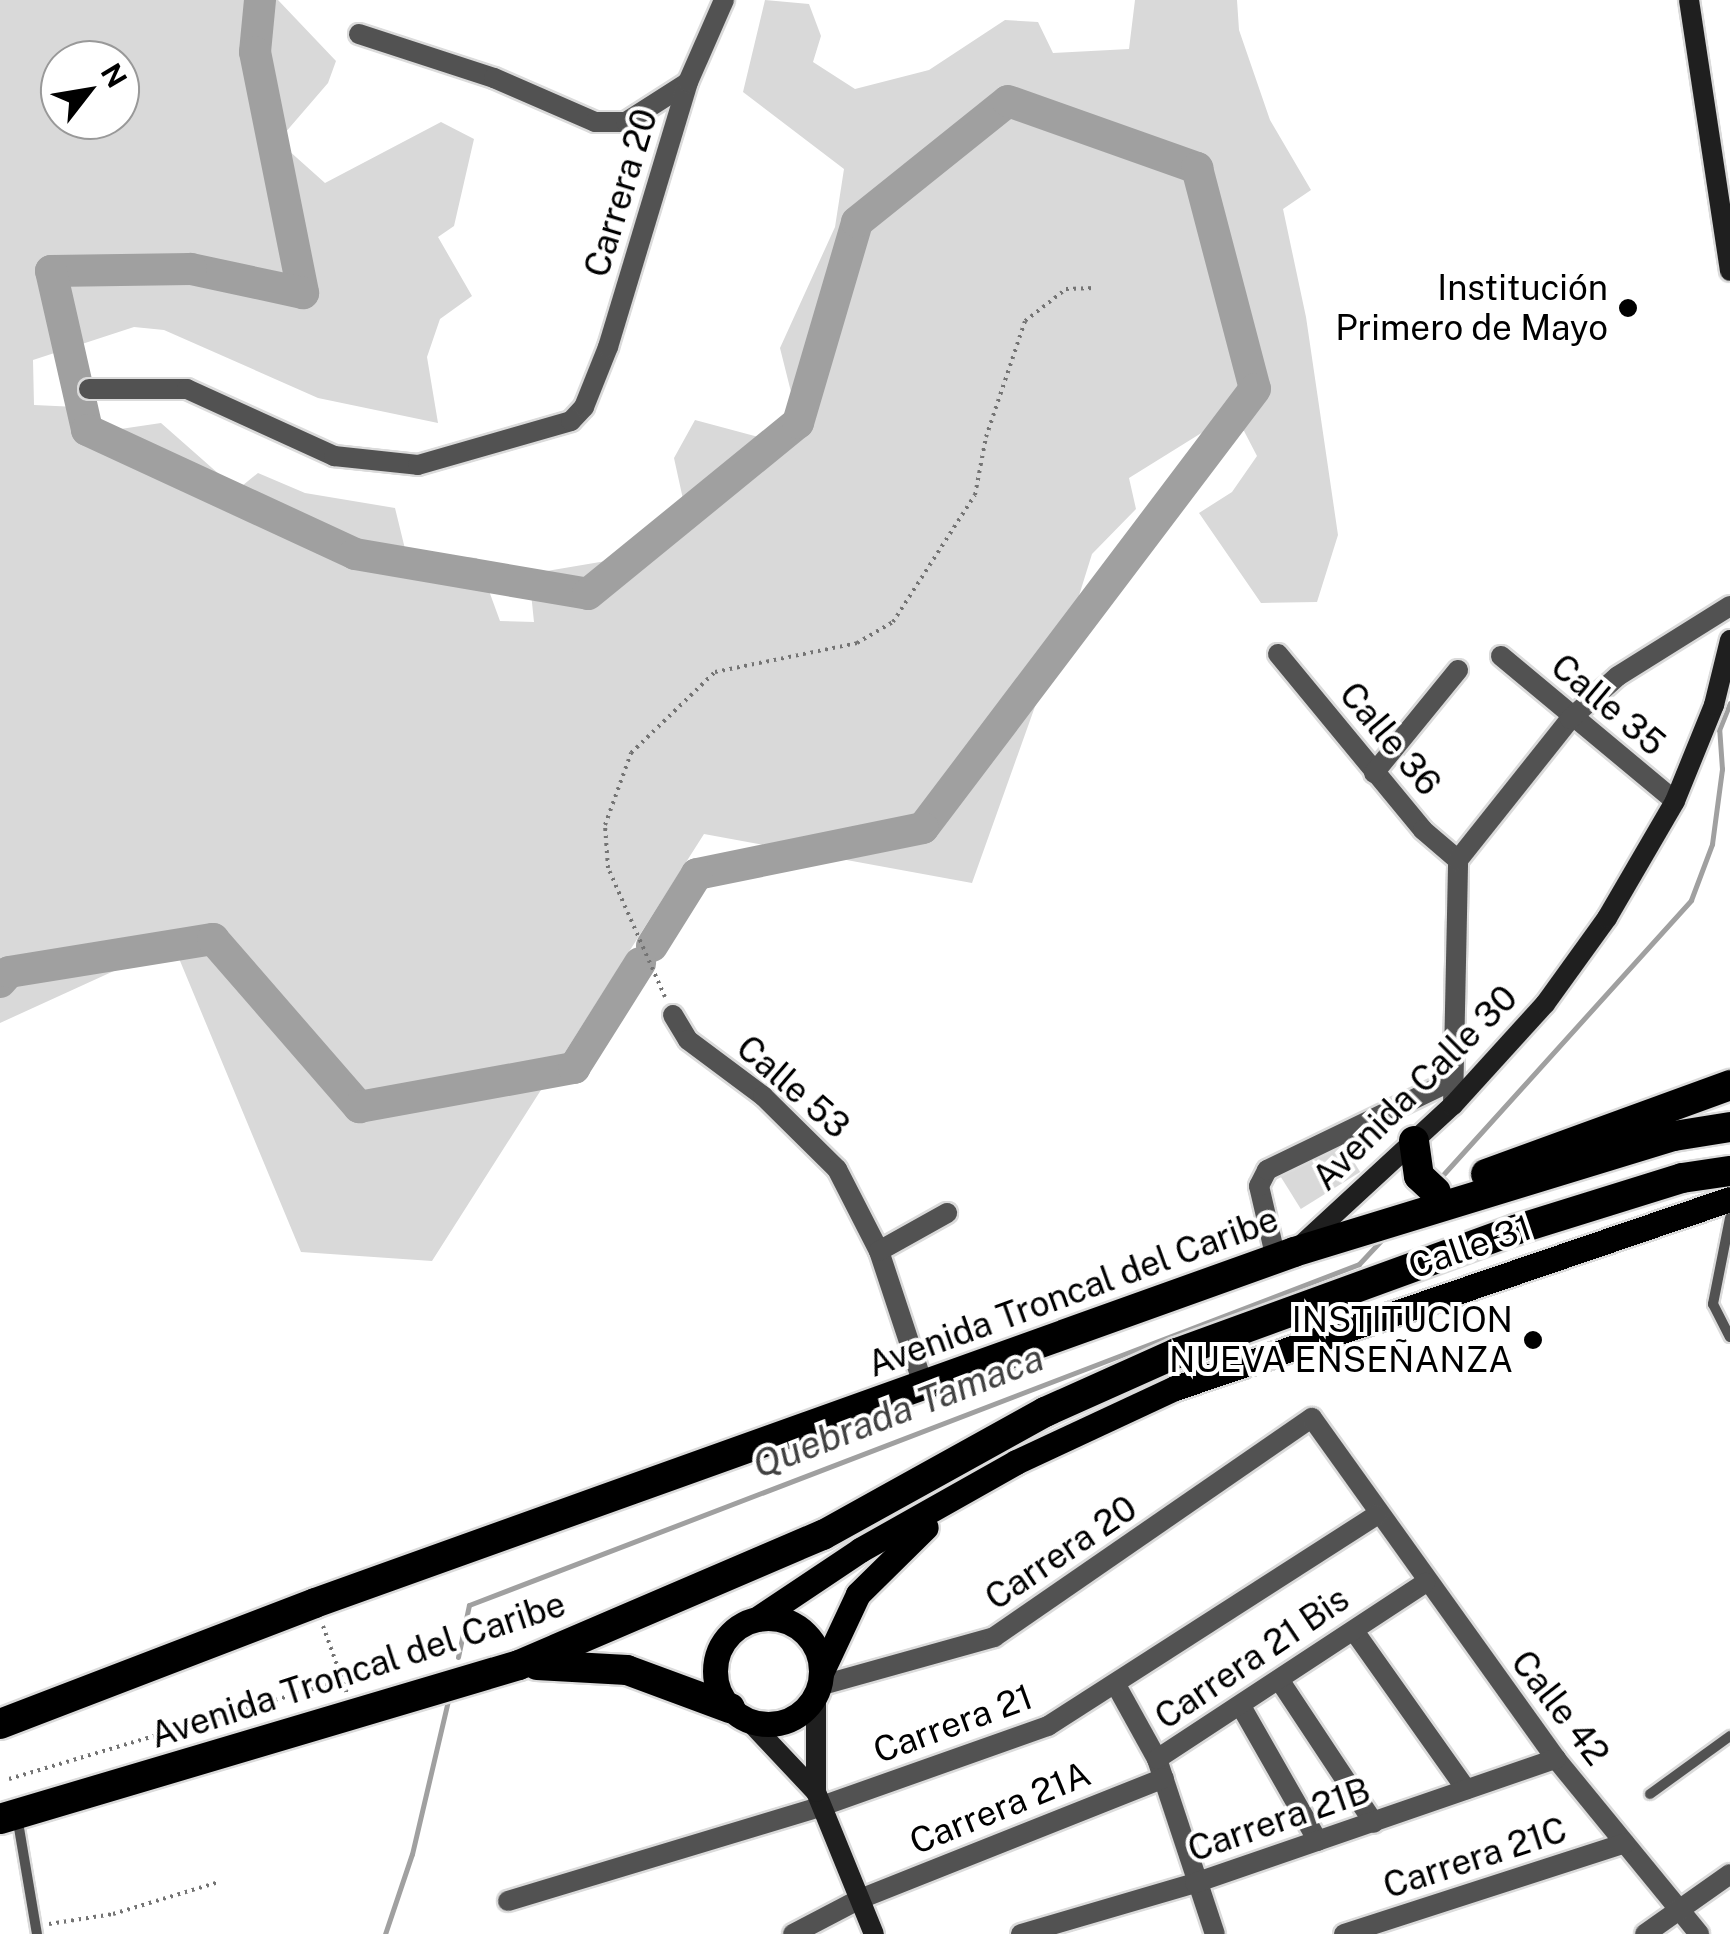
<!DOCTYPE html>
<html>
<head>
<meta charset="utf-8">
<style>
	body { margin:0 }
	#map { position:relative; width:1730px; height:1934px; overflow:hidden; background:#fff; font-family:"Public Sans",sans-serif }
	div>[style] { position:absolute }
	.green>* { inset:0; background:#d9d9d9; transform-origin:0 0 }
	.stream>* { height:5px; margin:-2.5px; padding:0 2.5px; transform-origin:2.5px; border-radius:2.5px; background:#a0a0a0 }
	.river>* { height:32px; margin:-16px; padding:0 16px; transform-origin:16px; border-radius:16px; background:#a0a0a0 }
	.path>* { height:4px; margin-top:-2px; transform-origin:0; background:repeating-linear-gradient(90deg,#747474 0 2.5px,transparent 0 7.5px) }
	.roads { filter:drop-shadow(2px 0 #dbdbdb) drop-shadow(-2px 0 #dbdbdb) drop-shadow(0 2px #dbdbdb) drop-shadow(0 -2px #dbdbdb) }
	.lane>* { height:10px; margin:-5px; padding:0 5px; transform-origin:5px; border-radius:5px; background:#525252 }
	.street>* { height:20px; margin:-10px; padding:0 10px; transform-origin:10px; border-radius:10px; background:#525252 }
	.secondary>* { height:20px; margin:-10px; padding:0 10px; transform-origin:10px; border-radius:10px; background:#1f1f1f }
	.primary>* { height:25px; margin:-12.5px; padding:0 12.5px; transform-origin:12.5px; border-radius:12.5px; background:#000 }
	.primary>.ring { margin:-12.5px; padding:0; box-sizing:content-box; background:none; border:25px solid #000; border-radius:50% }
	.highway>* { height:30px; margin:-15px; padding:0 15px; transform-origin:15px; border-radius:15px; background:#000 }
	.dots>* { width:28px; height:28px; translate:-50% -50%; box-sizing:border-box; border:5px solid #fff; border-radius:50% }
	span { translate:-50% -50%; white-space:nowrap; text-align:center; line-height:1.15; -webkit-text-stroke:8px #fff; paint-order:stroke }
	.street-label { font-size:35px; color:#000 }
	.poi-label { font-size:35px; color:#000 }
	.right { translate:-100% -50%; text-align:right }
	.water-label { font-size:38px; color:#414141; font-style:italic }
	.north { position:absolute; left:40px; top:40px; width:100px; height:100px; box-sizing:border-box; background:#fff; border:2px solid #999; border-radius:50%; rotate:59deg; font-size:28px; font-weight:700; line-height:40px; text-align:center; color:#000 }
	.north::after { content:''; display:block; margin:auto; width:35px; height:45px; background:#000; clip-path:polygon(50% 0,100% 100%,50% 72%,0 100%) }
</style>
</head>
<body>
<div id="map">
	<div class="green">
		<i style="clip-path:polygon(evenodd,0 0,278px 0,336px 61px,328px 83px,278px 141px,325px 183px,441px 122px,474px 139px,454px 226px,438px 237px,472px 296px,440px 319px,427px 357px,438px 423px,318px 398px,164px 330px,134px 327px,33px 360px,34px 405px,77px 407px,80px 435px,161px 423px,237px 490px,258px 473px,305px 493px,395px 508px,406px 553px,477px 558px,500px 621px,534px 622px,529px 574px,606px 561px,686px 513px,674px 458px,695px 420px,788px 445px,797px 416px,780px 348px,835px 227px,844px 169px,743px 92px,765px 0,809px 4px,821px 36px,813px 62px,855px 89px,929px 70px,1005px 20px,1038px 22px,1053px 53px,1129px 49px,1135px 0,1237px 0,1239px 30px,1270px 120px,1311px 190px,1283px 209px,1306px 317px,1338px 535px,1317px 602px,1261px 603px,1199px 513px,1232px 492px,1257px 456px,1244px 431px,1203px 432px,1129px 478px,1136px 509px,1092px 554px,1077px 602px,1048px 643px,1048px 670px,972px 883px,704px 834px,432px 1261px,301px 1252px,173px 944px,0 1023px,0 0,120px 60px,120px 120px,60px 120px,60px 60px,120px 60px)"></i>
		<i style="left:1339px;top:1138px;width:40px;height:70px;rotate:58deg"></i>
	</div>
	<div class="stream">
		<i style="left:1441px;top:1177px;width:373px;rotate:-47.9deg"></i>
		<i style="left:1691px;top:900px;width:60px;rotate:-69.4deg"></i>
		<i style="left:1712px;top:844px;width:76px;rotate:-82.4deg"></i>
		<i style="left:1722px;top:769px;width:39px;rotate:-94deg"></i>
		<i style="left:1719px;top:730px;width:29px;rotate:-68deg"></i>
		<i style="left:458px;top:1657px;width:53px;rotate:-78.1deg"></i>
		<i style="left:469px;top:1605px;width:953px;rotate:-20.96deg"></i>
		<i style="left:1359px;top:1264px;width:37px;rotate:-47deg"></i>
		<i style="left:385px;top:1934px;width:84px;rotate:-71.4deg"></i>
		<i style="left:412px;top:1854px;width:162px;rotate:-76.8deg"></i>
	</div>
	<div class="river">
		<i style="left:260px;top:0;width:52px;rotate:95.5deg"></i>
		<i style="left:255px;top:52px;width:246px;rotate:78.7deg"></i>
		<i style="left:303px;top:293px;width:115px;rotate:-167.9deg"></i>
		<i style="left:191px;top:269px;width:140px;rotate:179.2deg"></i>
		<i style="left:51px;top:271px;width:163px;rotate:77.2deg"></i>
		<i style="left:87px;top:430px;width:295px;rotate:24.8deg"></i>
		<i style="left:355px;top:554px;width:236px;rotate:9.7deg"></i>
		<i style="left:588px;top:594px;width:271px;rotate:-39.2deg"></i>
		<i style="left:798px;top:423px;width:209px;rotate:-73.6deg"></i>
		<i style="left:857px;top:222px;width:193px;rotate:-38.7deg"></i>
		<i style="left:1008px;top:101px;width:201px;rotate:19.5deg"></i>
		<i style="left:1197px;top:168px;width:228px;rotate:75.3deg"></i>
		<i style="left:1255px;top:389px;width:550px;rotate:127.1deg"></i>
		<i style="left:923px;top:828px;width:231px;rotate:168.5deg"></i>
		<i style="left:697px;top:874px;width:85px;rotate:122deg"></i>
		<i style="left:0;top:982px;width:13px;rotate:-48deg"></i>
		<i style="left:9px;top:972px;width:207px;rotate:-9.2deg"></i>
		<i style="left:213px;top:939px;width:223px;rotate:49deg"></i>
		<i style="left:359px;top:1107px;width:219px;rotate:-10.3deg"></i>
		<i style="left:574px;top:1068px;width:124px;rotate:-57.8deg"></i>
	</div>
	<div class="path">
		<i style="left:665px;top:997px;width:141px;rotate:-113.8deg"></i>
		<i style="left:608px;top:868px;width:43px;rotate:-94deg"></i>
		<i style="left:605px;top:825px;width:77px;rotate:-70.1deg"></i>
		<i style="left:631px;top:753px;width:117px;rotate:-44deg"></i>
		<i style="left:715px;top:672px;width:145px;rotate:-11.5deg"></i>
		<i style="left:857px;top:643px;width:42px;rotate:-30.3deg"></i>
		<i style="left:893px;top:622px;width:151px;rotate:-57.2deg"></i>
		<i style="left:975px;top:495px;width:59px;rotate:-79.3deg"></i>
		<i style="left:986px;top:437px;width:122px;rotate:-71.4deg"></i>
		<i style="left:1025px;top:321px;width:52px;rotate:-38deg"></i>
		<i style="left:1066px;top:289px;width:29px;rotate:-2deg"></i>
		<i style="left:323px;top:1626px;width:71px;rotate:70.3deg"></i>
		<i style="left:9px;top:1779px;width:348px;rotate:-16.5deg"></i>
		<i style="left:49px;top:1924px;width:65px;rotate:-8.9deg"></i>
		<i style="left:113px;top:1914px;width:111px;rotate:-16.8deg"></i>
	</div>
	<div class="roads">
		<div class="lane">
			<i style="left:1730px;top:1218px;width:88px;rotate:101.2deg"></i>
			<i style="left:1713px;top:1304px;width:37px;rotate:63deg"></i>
			<i style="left:1650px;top:1794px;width:99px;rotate:-35.9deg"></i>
			<i style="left:17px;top:1816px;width:120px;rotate:80.4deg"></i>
		</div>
		<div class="street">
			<i style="left:359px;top:34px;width:142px;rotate:18.1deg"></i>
			<i style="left:494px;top:78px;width:110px;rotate:23.5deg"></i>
			<i style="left:595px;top:122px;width:31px"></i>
			<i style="left:626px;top:122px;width:72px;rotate:-32.6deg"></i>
			<i style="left:89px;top:389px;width:98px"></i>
			<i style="left:187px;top:389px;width:162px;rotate:24.5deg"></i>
			<i style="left:334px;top:456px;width:84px;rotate:6.1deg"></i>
			<i style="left:418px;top:465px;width:159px;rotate:-16deg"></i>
			<i style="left:571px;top:421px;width:19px;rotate:-47deg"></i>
			<i style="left:584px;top:407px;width:65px;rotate:-68.2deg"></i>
			<i style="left:608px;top:347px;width:277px;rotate:-73.2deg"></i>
			<i style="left:688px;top:82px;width:90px;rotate:-66.3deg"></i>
			<i style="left:1278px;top:654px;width:228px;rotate:50.5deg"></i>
			<i style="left:1423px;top:830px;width:46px;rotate:40.6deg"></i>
			<i style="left:1501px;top:656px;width:226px;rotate:39.8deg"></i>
			<i style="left:1374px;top:773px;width:133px;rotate:-50.8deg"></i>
			<i style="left:673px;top:1015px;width:29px;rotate:59deg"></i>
			<i style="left:688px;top:1040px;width:94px;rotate:36.7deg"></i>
			<i style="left:763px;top:1096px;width:104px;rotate:44.6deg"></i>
			<i style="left:837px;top:1169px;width:92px;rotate:62.9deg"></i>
			<i style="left:879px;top:1251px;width:140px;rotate:71.7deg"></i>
			<i style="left:1453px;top:1105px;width:245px;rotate:-88.8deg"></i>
			<i style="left:1458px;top:860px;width:180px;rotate:-51.5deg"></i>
			<i style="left:1570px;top:719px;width:64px;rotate:-41.9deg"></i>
			<i style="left:1618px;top:676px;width:132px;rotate:-32deg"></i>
			<i style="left:879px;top:1251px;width:78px;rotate:-29.2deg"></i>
			<i style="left:1276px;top:1259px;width:75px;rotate:-103.1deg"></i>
			<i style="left:1259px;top:1186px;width:18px;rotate:-63deg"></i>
			<i style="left:1267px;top:1170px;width:207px;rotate:-25.8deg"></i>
			<i style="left:1354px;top:1631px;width:194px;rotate:54.7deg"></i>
			<i style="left:1280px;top:1681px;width:170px;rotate:56.5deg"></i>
			<i style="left:1116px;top:1685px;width:85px;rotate:61deg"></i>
			<i style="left:1157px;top:1759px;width:184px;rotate:71.7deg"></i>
			<i style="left:819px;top:1686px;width:182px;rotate:-15.6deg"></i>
			<i style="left:994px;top:1637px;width:386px;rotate:-34.6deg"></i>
			<i style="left:1312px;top:1418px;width:419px;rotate:54.4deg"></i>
			<i style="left:1556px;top:1759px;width:226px;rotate:50.7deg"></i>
			<i style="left:1242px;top:1708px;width:153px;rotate:60.3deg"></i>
			<i style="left:1157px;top:1759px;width:321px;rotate:-33.3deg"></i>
			<i style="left:508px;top:1901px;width:328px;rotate:-16.8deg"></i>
			<i style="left:822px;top:1806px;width:240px;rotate:-19.5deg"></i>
			<i style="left:1048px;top:1726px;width:391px;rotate:-32.7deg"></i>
			<i style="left:793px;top:1934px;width:76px;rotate:-27.6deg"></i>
			<i style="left:860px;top:1899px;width:327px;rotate:-21.7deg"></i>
			<i style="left:1021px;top:1934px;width:181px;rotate:-16.3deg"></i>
			<i style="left:1195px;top:1883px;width:382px;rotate:-19deg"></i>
			<i style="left:1344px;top:1934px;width:295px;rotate:-17.9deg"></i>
			<i style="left:1645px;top:1934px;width:104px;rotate:-35.2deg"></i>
		</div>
		<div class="secondary">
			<i style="left:1689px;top:0;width:274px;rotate:81.4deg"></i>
			<i style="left:1299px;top:1247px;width:209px;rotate:-42.7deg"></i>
			<i style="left:1453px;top:1105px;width:137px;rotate:-47.7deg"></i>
			<i style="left:1545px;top:1004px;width:106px;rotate:-54.2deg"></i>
			<i style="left:1607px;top:918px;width:135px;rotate:-59.8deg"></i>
			<i style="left:1675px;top:801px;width:104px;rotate:-67.9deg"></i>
			<i style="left:1714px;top:705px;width:67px;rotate:-76.2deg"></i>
			<i style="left:749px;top:1721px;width:98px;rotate:46.7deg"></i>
			<i style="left:816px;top:1792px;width:153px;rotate:67.8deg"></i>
			<i style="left:816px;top:1792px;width:97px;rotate:-90deg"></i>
		</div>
		<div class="primary">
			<i class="ring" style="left:715px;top:1618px;width:81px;height:81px"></i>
			<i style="left:757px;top:1619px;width:124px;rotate:-33.8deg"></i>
			<i style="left:860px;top:1550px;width:179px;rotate:-29.4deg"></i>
			<i style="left:1016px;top:1462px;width:175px;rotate:-25deg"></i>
			<i style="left:1175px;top:1388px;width:586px;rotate:-18.81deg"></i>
			<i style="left:821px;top:1673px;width:87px;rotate:-64.9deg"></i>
			<i style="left:858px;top:1594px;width:95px;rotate:-44.6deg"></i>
		</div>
		<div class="highway">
			<i style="left:1414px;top:1141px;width:35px;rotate:82deg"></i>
			<i style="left:1419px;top:1176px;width:23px;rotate:43deg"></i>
			<i style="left:1486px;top:1174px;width:260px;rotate:-20deg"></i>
			<i style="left:537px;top:1665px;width:90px;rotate:3.2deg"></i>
			<i style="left:627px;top:1670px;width:110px;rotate:20.3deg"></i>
			<i style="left:0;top:1724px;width:337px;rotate:-21deg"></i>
			<i style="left:315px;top:1603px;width:1040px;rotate:-19.72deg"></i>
			<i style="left:1294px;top:1252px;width:397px;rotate:-17deg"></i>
			<i style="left:1674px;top:1136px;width:57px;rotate:-9.1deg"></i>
			<i style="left:0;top:1819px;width:541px;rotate:-16.53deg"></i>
			<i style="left:519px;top:1665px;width:331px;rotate:-23.2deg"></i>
			<i style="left:823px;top:1535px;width:254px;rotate:-29deg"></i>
			<i style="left:1045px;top:1412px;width:145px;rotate:-24.1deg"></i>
			<i style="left:1177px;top:1353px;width:360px;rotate:-20deg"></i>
			<i style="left:1515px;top:1230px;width:175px;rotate:-17.3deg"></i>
			<i style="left:1682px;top:1178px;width:49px;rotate:-8.3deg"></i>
		</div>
	</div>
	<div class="dots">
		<i style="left:1628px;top:308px;background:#000"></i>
		<i style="left:1533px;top:1340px;background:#000"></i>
	</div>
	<div class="street-label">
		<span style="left:621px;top:193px;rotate:-73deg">Carrera 20</span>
		<span style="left:1608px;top:705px;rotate:40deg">Calle 35</span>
		<span style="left:1390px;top:739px;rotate:50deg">Calle 36</span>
		<span style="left:793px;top:1087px;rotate:41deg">Calle 53</span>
		<span style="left:1415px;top:1088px;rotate:-45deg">Avenida Calle 30</span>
		<span style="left:1470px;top:1247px;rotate:-19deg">Calle 31</span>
		<span style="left:1073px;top:1292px;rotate:-20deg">Avenida Troncal del Caribe</span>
		<span style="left:1061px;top:1553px;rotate:-34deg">Carrera 20</span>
		<span style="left:1252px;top:1658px;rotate:-34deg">Carrera 21 Bis</span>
		<span style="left:358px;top:1670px;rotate:-18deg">Avenida Troncal del Caribe</span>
		<span style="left:1560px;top:1708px;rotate:52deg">Calle 42</span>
		<span style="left:953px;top:1724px;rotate:-20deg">Carrera 21</span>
		<span style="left:1000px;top:1808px;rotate:-22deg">Carrera 21A</span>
		<span style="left:1279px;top:1820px;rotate:-19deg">Carrera 21B</span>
		<span style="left:1475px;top:1858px;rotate:-18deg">Carrera 21C</span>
	</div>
	<div class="poi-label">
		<span class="right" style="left:1608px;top:308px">Institución<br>Primero de Mayo</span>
		<span class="right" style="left:1513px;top:1340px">INSTITUCION<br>NUEVA ENSEÑANZA</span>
	</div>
	<div class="water-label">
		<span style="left:898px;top:1411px;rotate:-21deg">Quebrada Tamaca</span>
	</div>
	<div class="north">N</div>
</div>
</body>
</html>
